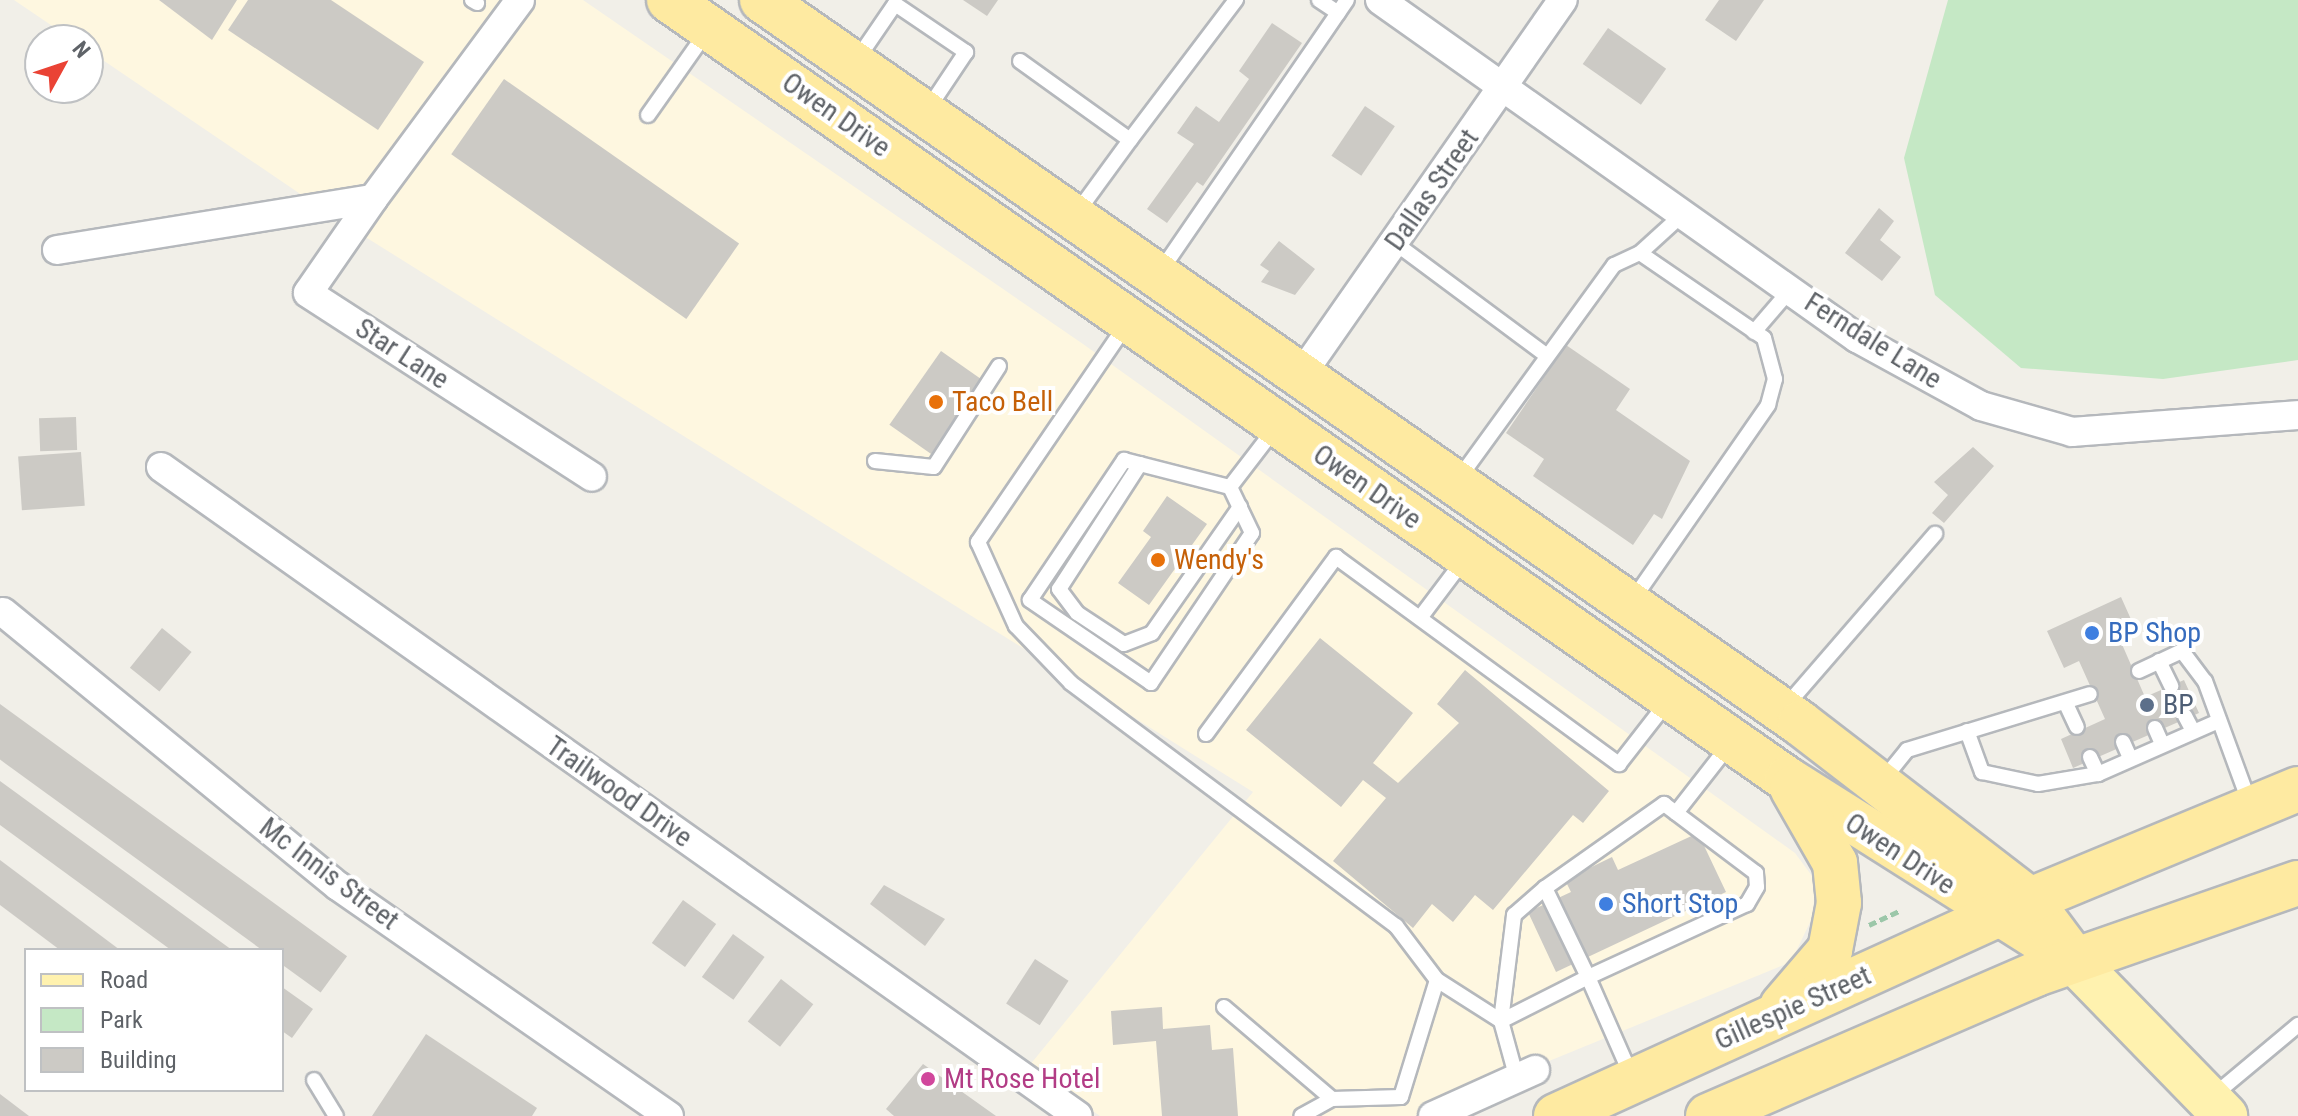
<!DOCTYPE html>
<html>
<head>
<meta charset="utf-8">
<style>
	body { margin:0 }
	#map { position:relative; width:2298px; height:1116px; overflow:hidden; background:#f1efe8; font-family:"Roboto Condensed",sans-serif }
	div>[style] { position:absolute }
	.commercial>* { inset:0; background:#fef7e0 }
	.green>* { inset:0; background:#c5e8c5 }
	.building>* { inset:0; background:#cccac5; transform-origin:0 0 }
	.path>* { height:5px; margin-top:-2.5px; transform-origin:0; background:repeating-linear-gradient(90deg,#9cc7a9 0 8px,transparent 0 12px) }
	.roads { filter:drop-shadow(2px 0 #b5b8bc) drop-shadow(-2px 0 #b5b8bc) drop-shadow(0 2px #b5b8bc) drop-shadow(0 -2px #b5b8bc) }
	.service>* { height:14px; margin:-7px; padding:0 7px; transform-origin:7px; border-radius:7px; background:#fff }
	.minor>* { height:28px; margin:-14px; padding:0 14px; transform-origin:14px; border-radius:14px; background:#fff }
	.primary>* { height:44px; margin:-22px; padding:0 22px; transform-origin:22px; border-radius:22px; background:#fff2af }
	.trunk>* { height:44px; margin:-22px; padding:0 22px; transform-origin:22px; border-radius:22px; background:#feeaa1 }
	.dots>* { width:22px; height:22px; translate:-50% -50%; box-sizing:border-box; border:4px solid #fff; border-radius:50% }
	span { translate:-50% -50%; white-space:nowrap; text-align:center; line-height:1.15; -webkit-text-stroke:8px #fff; paint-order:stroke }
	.street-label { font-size:28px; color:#5f6368 }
	.food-label { font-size:28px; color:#c56008 }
	.left { translate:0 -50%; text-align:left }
	.shop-label { font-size:28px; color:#366cbe }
	.service-label { font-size:28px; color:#4e5e75 }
	.hotel-label { font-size:28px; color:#b23c85 }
	.legend { position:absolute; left:24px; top:948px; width:260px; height:144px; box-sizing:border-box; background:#fff; border:2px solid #bfc1c3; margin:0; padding:10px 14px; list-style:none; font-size:24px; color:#5f6368 }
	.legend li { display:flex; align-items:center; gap:16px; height:40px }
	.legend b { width:40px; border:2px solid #bfc1c3 }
	.north { position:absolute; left:24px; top:24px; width:80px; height:80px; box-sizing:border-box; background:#fff; border:2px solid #bfc1c3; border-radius:50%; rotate:50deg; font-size:22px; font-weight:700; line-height:32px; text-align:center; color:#5f6368 }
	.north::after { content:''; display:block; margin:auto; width:28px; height:36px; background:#ea4335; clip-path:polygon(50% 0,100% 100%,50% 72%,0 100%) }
</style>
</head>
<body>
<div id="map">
	<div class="commercial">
		<i style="clip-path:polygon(14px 0,583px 0,1083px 344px,1795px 853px,1815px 880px,1813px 916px,1791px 962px,1415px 1116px,1100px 1116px,1029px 1066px,1253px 792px,343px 223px,88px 50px,88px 40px,73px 40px)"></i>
	</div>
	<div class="green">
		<i style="clip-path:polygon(1948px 0,2298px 0,2298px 360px,2163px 379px,2021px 368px,1935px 295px,1904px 158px)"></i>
	</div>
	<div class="building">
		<i style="clip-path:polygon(159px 0,237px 0,212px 40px)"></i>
		<i style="clip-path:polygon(248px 0,331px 0,424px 62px,378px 130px,228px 30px)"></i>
		<i style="clip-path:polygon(963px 0,998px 0,987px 16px)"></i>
		<i style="clip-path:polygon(1719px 0,1764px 0,1736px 41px,1705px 20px)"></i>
		<i style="clip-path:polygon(1272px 23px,1302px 43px,1203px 186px,1197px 182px,1167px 223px,1147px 209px,1194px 144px,1177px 133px,1196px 106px,1219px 122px,1249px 79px,1239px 71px)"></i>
		<i style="left:1608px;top:28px;width:71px;height:44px;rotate:35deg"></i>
		<i style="left:504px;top:79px;width:287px;height:92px;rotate:35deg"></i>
		<i style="left:1365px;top:106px;width:36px;height:60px;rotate:34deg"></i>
		<i style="clip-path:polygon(1879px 208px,1894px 221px,1880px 240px,1901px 257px,1882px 281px,1845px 253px)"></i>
		<i style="clip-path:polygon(1279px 241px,1315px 269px,1295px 295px,1261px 282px,1269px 271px,1260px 265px)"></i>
		<i style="clip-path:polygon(1566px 345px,1630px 389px,1616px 410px,1690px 461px,1662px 519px,1654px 514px,1633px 545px,1533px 476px,1544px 459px,1506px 433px)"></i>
		<i style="left:941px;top:351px;width:51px;height:90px;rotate:35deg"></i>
		<i style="left:76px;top:417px;width:33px;height:37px;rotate:88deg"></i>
		<i style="clip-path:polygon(1973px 447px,1994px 466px,1944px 523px,1932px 513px,1948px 495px,1934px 482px)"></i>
		<i style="left:81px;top:452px;width:54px;height:63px;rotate:86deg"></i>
		<i style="clip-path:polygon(1167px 496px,1207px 524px,1149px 605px,1118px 583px,1151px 537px,1143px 531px)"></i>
		<i style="clip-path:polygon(2121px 597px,2138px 635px,2121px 642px,2145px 697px,2184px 680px,2199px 713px,2073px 768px,2061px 739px,2105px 719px,2079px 661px,2064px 668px,2047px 631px)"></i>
		<i style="left:162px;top:628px;width:38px;height:51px;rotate:39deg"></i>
		<i style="clip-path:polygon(1320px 638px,1413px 713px,1373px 763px,1398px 783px,1459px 723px,1437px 704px,1465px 670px,1609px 791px,1583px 823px,1573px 815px,1493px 910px,1475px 895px,1453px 922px,1432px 904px,1413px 928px,1333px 861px,1386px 798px,1363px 780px,1341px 807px,1246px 730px)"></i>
		<i style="left:0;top:704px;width:429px;height:45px;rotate:36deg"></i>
		<i style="clip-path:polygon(0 781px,232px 950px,171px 950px,0 825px)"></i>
		<i style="clip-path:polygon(1698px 833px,1726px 892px,1556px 972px,1528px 912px,1571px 892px,1565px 880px,1612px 857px,1618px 870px)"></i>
		<i style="clip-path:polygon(0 860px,120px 950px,60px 950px,0 905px)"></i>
		<i style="clip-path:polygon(884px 885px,945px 919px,925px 946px,870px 904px)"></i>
		<i style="left:683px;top:900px;width:41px;height:53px;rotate:36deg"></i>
		<i style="left:733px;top:934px;width:39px;height:53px;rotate:36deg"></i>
		<i style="left:1035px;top:959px;width:40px;height:53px;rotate:33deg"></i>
		<i style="left:781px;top:979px;width:41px;height:54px;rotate:38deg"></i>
		<i style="clip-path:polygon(282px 987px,313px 1009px,292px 1038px,282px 1031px)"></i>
		<i style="clip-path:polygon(1162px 1007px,1163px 1029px,1210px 1025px,1212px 1050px,1233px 1048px,1238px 1116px,1162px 1116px,1156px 1041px,1113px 1045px,1111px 1011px)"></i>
		<i style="clip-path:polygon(426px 1034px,537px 1108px,532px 1116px,372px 1116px)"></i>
		<i style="clip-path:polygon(923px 1064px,996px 1116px,894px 1116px,886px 1109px)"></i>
		<i style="clip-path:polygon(0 1094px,29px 1116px,0 1116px)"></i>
	</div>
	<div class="path">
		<i style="left:1869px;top:925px;width:35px;rotate:-25deg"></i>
	</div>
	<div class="roads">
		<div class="service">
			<i style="left:472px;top:0;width:6px;rotate:31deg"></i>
			<i style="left:1319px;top:0;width:23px;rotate:34deg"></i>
			<i style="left:856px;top:61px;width:69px;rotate:-55.6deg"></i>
			<i style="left:895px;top:4px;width:86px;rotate:34.1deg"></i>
			<i style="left:966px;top:52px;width:69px;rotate:123.7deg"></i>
			<i style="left:1020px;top:61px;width:135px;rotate:35.7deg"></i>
			<i style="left:1130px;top:140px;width:176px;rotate:-52.9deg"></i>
			<i style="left:648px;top:115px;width:104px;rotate:-54.8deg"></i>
			<i style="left:1076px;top:214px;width:92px;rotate:-53.9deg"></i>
			<i style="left:1395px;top:243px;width:189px;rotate:36.6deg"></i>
			<i style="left:1160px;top:272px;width:330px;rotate:-55.5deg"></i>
			<i style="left:1126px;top:325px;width:263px;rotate:124.3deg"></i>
			<i style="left:978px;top:542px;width:92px;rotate:65.7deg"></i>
			<i style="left:1016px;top:626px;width:79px;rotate:46deg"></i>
			<i style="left:1071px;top:683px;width:406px;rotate:36.8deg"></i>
			<i style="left:1396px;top:926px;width:68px;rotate:52.8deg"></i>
			<i style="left:1437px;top:980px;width:76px;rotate:32.6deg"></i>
			<i style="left:1754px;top:332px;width:57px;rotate:-49.3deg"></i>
			<i style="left:1124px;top:460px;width:109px;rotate:14.3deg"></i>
			<i style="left:1230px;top:487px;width:51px;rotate:64.4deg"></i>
			<i style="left:1252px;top:533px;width:181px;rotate:124deg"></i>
			<i style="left:1151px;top:683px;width:147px;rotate:-145.6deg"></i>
			<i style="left:1030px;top:600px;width:169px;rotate:-56.1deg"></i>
			<i style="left:875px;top:461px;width:59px;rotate:5.8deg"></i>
			<i style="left:934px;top:467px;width:120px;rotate:-57.2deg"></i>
			<i style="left:1140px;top:464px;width:149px;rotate:122.9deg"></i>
			<i style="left:1059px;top:589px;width:30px;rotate:53deg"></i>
			<i style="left:1077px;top:613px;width:56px;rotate:33.4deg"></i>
			<i style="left:1124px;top:644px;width:30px;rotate:-21deg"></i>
			<i style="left:1152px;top:633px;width:154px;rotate:-55.1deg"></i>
			<i style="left:1457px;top:481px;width:267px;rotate:-54deg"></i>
			<i style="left:1614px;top:265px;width:29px;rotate:-25deg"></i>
			<i style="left:1640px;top:253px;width:59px;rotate:-42.3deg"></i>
			<i style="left:1230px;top:487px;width:76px;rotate:-52.5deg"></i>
			<i style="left:1632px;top:601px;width:239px;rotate:-55.2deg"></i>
			<i style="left:1768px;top:405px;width:27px;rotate:-75deg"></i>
			<i style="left:1775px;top:379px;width:42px;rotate:-105deg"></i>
			<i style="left:1764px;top:338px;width:150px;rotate:-145.6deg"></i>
			<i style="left:1420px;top:618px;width:71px;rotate:-53deg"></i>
			<i style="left:2159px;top:661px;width:28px;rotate:64deg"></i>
			<i style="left:2139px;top:671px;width:47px;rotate:-24.9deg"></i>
			<i style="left:2182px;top:651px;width:38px;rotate:53deg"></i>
			<i style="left:2205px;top:681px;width:131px;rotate:69.9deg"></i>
			<i style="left:1786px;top:706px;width:228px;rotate:-49.1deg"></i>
			<i style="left:2067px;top:706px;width:23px;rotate:65deg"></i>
			<i style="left:2185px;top:716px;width:17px;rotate:62deg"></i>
			<i style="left:2155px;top:728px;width:17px;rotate:66deg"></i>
			<i style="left:1967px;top:731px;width:44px;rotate:69.9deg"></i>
			<i style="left:1982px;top:772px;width:57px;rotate:12.1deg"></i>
			<i style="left:2038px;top:784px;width:61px;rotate:-9.5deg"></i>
			<i style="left:2098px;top:774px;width:132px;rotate:-23.7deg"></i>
			<i style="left:1206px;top:734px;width:220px;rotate:-53.7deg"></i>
			<i style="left:1336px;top:557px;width:351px;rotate:36.2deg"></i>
			<i style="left:1619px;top:764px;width:80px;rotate:-52.1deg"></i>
			<i style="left:2123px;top:742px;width:17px;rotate:66deg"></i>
			<i style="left:2090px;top:757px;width:19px;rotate:65deg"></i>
			<i style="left:1882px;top:781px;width:40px;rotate:-51deg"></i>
			<i style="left:1907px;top:750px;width:191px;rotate:-17deg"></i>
			<i style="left:1664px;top:804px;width:115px;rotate:36.9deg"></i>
			<i style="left:1756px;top:873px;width:14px;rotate:86deg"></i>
			<i style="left:1757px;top:887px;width:20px;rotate:120deg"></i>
			<i style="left:1747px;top:904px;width:175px;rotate:155.3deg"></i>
			<i style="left:1588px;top:977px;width:99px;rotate:-115.8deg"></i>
			<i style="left:1545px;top:888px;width:146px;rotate:-35.2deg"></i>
			<i style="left:1676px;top:813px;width:88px;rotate:-52deg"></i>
			<i style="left:1224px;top:1007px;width:142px;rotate:40.4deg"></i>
			<i style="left:1332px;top:1099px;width:35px;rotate:151deg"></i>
			<i style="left:1501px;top:1021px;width:97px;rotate:-26.8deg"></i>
			<i style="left:1588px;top:977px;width:109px;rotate:66.3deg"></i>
			<i style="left:1517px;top:1079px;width:60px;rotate:-105.4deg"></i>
			<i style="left:1501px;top:1021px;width:107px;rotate:-83deg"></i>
			<i style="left:1514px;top:915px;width:41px;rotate:-41.1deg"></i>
			<i style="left:314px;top:1080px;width:42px;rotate:58.6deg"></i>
			<i style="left:2213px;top:1096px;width:111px;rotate:-39.9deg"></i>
			<i style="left:1332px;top:1099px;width:69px;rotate:-1.7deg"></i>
			<i style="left:1401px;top:1097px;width:122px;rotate:-72.9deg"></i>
		</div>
		<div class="minor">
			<i style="left:1380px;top:0;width:585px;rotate:35.32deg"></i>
			<i style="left:1857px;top:338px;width:141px;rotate:28.7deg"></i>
			<i style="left:1981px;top:406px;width:95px;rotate:15.9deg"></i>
			<i style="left:2072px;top:432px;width:227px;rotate:-4.3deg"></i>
			<i style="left:373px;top:199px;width:247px;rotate:-53.5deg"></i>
			<i style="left:57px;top:250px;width:320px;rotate:-9.2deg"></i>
			<i style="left:373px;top:199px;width:114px;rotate:124.7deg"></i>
			<i style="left:308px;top:293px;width:338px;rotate:32.9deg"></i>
			<i style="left:1299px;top:378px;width:461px;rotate:-55.1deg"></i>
			<i style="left:161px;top:467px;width:1123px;rotate:35.29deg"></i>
			<i style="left:3px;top:612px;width:433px;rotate:39.3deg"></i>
			<i style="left:338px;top:886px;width:403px;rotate:34.8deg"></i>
			<i style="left:1433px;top:1116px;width:112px;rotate:-24.3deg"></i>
		</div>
		<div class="primary">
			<i style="left:2073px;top:960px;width:218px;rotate:45.7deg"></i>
		</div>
		<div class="trunk">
			<i style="left:669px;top:0;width:1363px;rotate:34.87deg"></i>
			<i style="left:1787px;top:779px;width:338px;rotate:32.3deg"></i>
			<i style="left:762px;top:0;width:1265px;rotate:34.86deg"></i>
			<i style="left:1800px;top:723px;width:290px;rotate:37.6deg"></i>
			<i style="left:2030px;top:900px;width:64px;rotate:53.3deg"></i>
			<i style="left:1782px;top:1006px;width:74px;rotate:-49.4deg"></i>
			<i style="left:1830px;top:950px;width:48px;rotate:-79.2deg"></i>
			<i style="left:1839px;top:903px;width:40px;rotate:-95.7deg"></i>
			<i style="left:1835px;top:863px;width:86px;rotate:-119.8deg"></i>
			<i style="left:1556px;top:1116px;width:521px;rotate:-24.5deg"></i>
			<i style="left:2030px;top:900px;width:290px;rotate:-22.5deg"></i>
			<i style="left:1708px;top:1116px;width:357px;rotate:-23.4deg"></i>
			<i style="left:2036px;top:974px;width:277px;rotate:-19.2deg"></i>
		</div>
	</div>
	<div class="dots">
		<i style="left:936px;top:402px;background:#e8710a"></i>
		<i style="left:1158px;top:560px;background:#e8710a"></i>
		<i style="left:2092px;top:633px;background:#3f7fe0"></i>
		<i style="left:2147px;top:705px;background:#5c6f8a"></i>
		<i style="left:1606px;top:904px;background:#3f7fe0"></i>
		<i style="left:928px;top:1079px;background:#d1479c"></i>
	</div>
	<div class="street-label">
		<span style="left:836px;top:115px;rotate:35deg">Owen Drive</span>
		<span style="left:1432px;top:190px;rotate:-55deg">Dallas Street</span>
		<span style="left:1873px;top:341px;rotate:32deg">Ferndale Lane</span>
		<span style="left:402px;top:354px;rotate:33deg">Star Lane</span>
		<span style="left:1367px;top:487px;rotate:35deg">Owen Drive</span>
		<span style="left:619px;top:792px;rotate:35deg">Trailwood Drive</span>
		<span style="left:1900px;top:854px;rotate:33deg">Owen Drive</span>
		<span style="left:329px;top:874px;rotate:37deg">Mc Innis Street</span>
		<span style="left:1793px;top:1008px;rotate:-24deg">Gillespie Street</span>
	</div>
	<div class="food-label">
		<span class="left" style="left:952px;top:402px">Taco Bell</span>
		<span class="left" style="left:1174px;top:560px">Wendy's</span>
	</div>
	<div class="shop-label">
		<span class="left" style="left:2108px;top:633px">BP Shop</span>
		<span class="left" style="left:1622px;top:904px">Short Stop</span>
	</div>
	<div class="service-label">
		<span class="left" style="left:2163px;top:705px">BP</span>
	</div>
	<div class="hotel-label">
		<span class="left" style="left:944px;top:1079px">Mt Rose Hotel</span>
	</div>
	<ul class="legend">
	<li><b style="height:10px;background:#fff2af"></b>Road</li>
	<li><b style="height:22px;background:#c5e8c5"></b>Park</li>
	<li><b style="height:22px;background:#cccac5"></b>Building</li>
	</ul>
	<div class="north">N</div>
</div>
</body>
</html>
